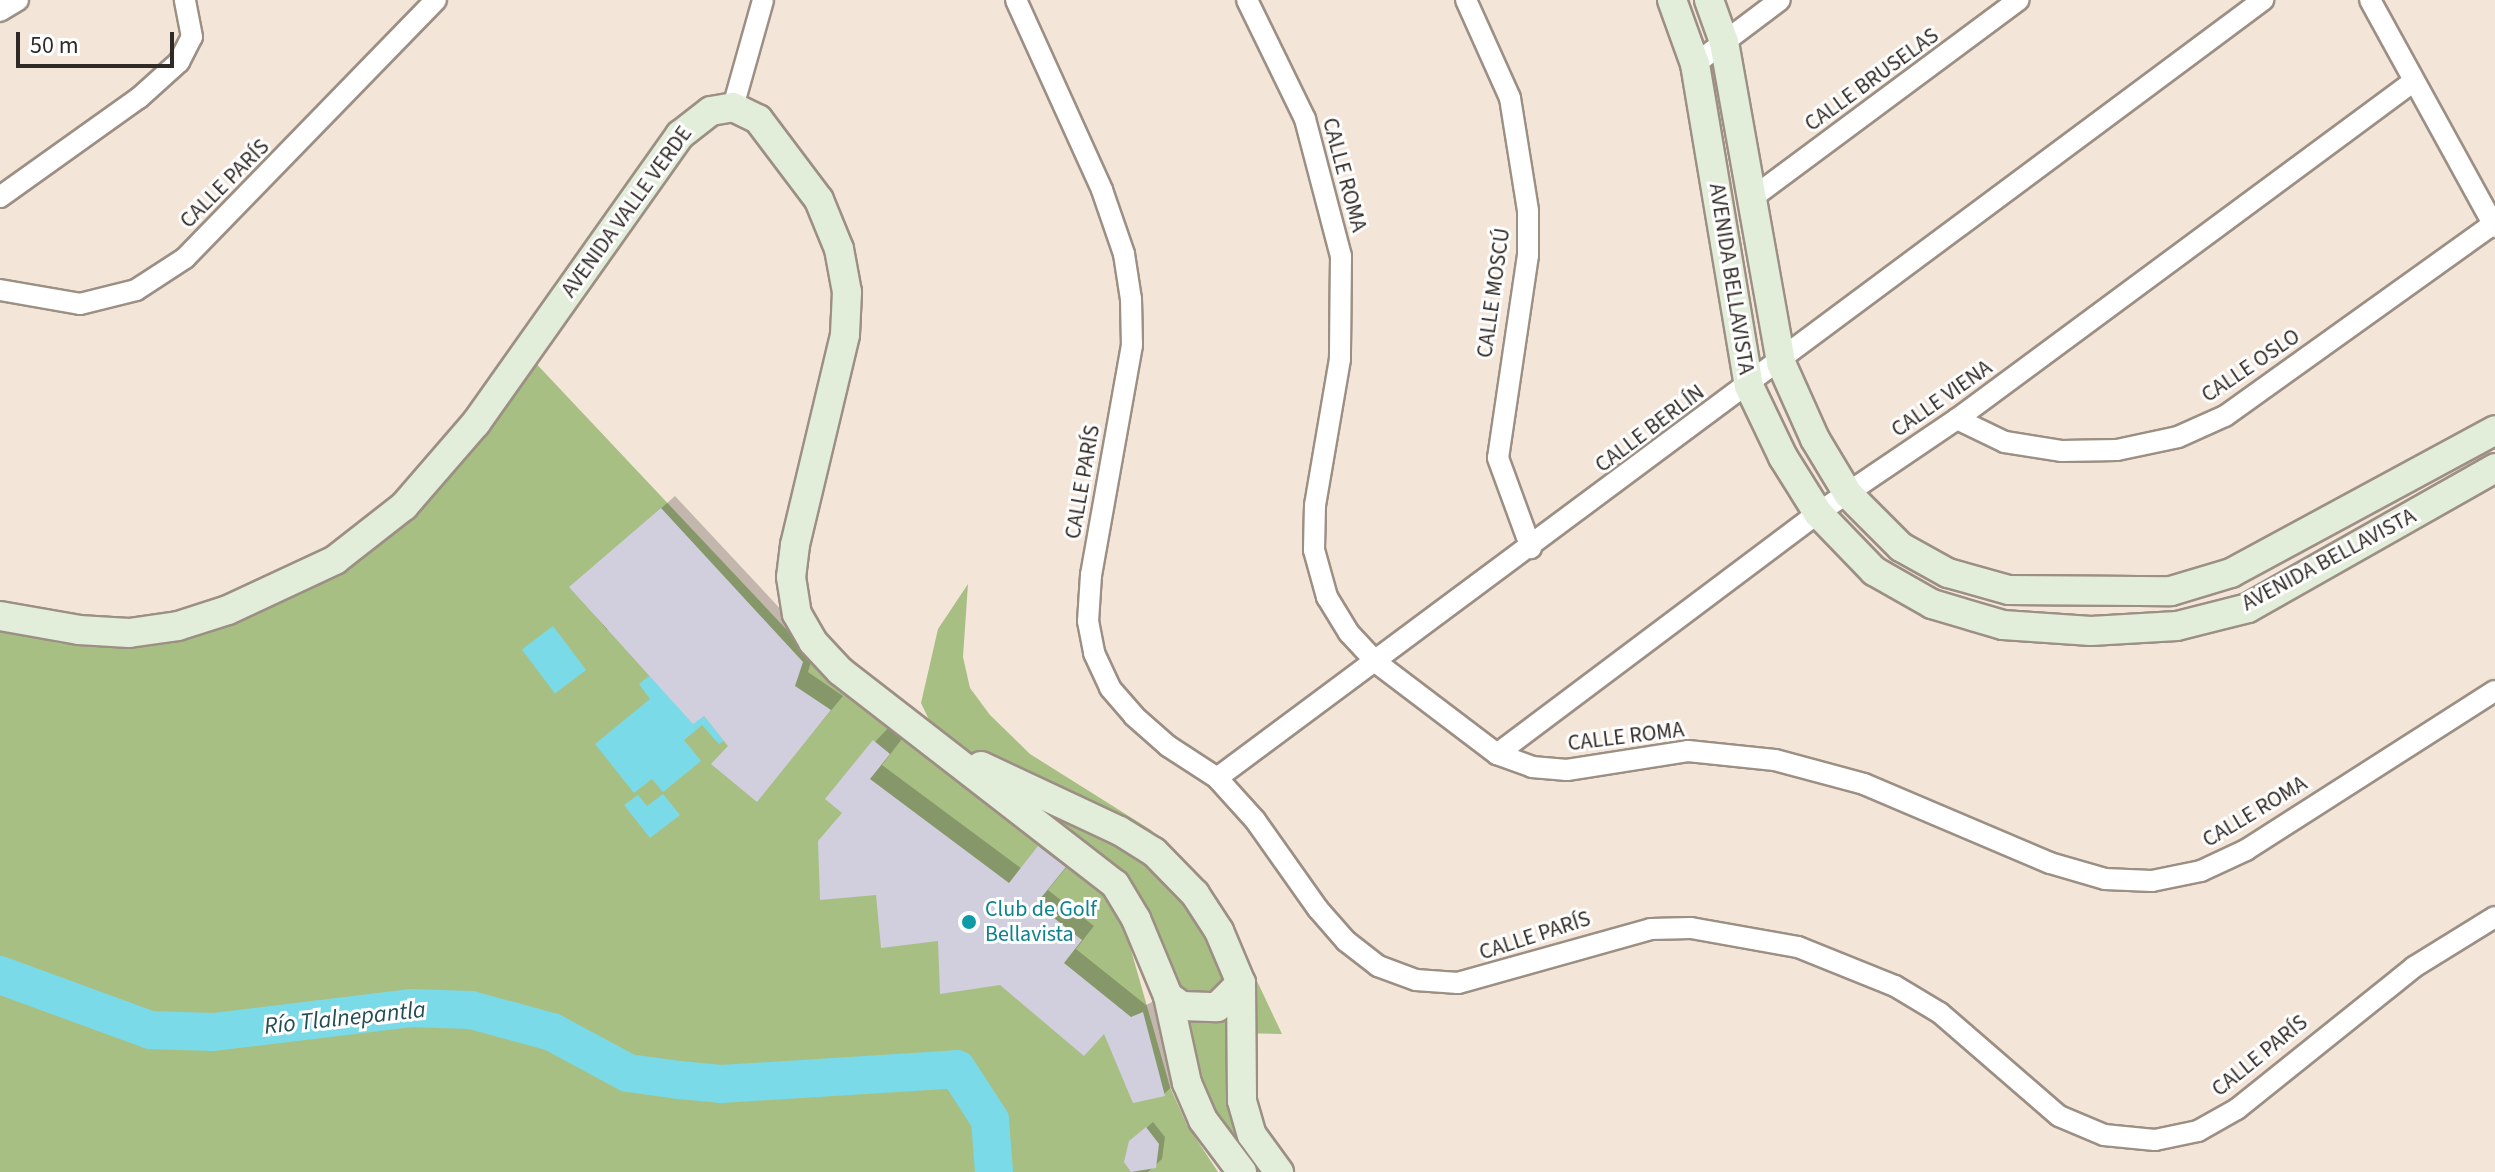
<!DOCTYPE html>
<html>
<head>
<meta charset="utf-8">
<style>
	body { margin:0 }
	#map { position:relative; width:2495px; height:1172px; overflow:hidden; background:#f4e5d9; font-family:"Source Sans 3",sans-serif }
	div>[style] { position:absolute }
	.green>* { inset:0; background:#a8bf84 }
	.water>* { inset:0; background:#7bdae7; transform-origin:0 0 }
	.shadow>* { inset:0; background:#0003 }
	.river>* { height:38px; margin:-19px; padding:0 19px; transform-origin:19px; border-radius:19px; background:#7bdae7 }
	.building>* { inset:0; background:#d1cede }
	.roads { filter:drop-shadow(2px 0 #9c8f84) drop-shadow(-2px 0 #9c8f84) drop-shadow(0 2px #9c8f84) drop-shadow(0 -2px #9c8f84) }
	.street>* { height:20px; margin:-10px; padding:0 10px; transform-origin:10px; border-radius:10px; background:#fff }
	.secondary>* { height:28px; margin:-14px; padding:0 14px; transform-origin:14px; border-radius:14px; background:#e2edda }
	.dots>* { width:22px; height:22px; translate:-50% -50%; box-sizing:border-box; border:4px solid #fff; border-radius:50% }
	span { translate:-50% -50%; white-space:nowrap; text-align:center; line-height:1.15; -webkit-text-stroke:6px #fff; paint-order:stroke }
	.street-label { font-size:22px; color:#302a26 }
	.culture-label { font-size:22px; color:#0d838f }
	.left { translate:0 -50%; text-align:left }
	.water-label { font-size:24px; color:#224d53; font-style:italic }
	.scale { position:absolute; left:16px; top:32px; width:158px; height:36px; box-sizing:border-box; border:4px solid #302a26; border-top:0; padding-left:10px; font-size:24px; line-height:28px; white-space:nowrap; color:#302a26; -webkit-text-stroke:6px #fff; paint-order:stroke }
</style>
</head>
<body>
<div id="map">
	<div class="green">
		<i style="clip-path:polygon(evenodd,529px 356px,804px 648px,1079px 868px,1106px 895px,1127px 936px,1170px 1087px,1187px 1125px,1218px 1172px,0 1172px,0 628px,58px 643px,125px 649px,174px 643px,283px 600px,334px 568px,529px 356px,880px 1070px,721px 1084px,687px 1080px,688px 1080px,880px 1070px)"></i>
		<i style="clip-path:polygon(968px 584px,963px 657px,970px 688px,990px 715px,1030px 754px,1151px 830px,1197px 877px,1230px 924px,1282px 1034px,1237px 1033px,1274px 1172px,1248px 1172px,1206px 1118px,1169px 991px,1141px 916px,940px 743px,921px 703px,938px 629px)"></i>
	</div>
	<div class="water">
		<i style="left:553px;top:626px;width:55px;height:39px;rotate:53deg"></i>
		<i style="clip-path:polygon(653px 673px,704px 716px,724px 741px,719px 744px,702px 725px,684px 740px,701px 761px,663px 792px,652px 779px,634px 793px,595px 744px,650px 699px,639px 684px)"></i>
		<i style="clip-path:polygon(663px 794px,680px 815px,650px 838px,624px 805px,638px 795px,647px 806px)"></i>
	</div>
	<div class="shadow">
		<i style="clip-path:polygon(675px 496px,816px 647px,808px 672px,843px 696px,757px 800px,730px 746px,704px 713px,612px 626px,607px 630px,572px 587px)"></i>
		<i style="clip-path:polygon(888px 728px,902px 739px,882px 765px,1022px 869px,1053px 834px,1078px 853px,1048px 890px,1094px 926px,1076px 949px,1146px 1005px,1156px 1000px,1178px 1081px,1164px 1094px,1105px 1031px,1000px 983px,878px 893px,844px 813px,875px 742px)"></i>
		<i style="clip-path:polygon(1153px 1122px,1165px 1137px,1162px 1159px,1148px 1172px,1133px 1172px,1126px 1162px,1138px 1135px)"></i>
	</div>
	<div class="river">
		<i style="left:0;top:975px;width:160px;rotate:20.1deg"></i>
		<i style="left:150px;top:1030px;width:63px;rotate:1.8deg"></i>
		<i style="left:213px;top:1032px;width:199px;rotate:-6.9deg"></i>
		<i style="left:411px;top:1008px;width:60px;rotate:1.9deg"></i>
		<i style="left:471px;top:1010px;width:84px;rotate:15.2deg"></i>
		<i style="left:552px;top:1032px;width:86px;rotate:28.3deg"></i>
		<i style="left:628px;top:1073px;width:51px;rotate:7.8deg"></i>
		<i style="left:679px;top:1080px;width:42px;rotate:5.4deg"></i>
		<i style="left:721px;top:1084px;width:236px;rotate:-3.6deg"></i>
		<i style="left:957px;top:1069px;width:61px;rotate:57.1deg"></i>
		<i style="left:990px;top:1120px;width:52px;rotate:85.6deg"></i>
	</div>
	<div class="building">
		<i style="clip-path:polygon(661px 508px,803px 662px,795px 686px,831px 710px,757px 802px,711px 764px,728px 746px,704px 716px,693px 724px,569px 587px)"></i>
		<i style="clip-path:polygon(873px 740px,890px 754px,870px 779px,1009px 883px,1038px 846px,1066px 867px,1036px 904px,1082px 940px,1064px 963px,1131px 1017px,1143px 1012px,1165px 1096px,1133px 1103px,1104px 1034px,1084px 1056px,1000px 985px,940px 994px,938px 941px,881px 948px,876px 895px,820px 900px,818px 841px,842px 813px,825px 799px)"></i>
		<i style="clip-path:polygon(1146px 1127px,1159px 1144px,1156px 1168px,1131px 1172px,1124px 1162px,1129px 1141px)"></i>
	</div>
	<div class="roads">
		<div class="street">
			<i style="left:1016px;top:0;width:209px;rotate:65.6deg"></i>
			<i style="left:1102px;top:190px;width:68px;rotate:71deg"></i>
			<i style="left:1124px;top:254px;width:46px;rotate:81.2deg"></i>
			<i style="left:1131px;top:299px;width:46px;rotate:88.8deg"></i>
			<i style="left:1132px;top:345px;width:234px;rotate:100.1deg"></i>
			<i style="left:1091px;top:575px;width:46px;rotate:93.7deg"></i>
			<i style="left:1088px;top:621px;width:33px;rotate:79deg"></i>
			<i style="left:1094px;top:653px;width:38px;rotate:65deg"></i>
			<i style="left:1110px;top:688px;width:37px;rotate:49deg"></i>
			<i style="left:1134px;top:716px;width:45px;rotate:41.4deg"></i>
			<i style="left:1168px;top:746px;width:59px;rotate:33.1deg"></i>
			<i style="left:1217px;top:778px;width:57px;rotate:47.9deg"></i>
			<i style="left:1255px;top:820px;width:109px;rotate:54.7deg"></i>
			<i style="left:1318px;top:909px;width:43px;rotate:48.8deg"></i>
			<i style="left:1346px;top:941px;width:41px;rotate:38deg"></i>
			<i style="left:1378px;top:966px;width:40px;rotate:20.2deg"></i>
			<i style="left:1416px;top:980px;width:42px;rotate:4.1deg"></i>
			<i style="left:1458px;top:983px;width:200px;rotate:-15.6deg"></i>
			<i style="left:1651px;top:929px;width:40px;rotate:-1.4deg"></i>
			<i style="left:1691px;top:928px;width:109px;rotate:10.1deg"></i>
			<i style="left:1798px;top:947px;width:105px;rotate:21.9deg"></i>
			<i style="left:1895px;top:986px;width:52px;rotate:31deg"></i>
			<i style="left:1940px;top:1013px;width:157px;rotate:40.9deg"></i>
			<i style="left:2059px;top:1116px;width:49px;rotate:22.9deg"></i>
			<i style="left:2104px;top:1135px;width:51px;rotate:5.6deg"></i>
			<i style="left:2155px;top:1140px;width:44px;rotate:-11.8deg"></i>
			<i style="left:2198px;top:1131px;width:45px;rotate:-29.4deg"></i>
			<i style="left:2237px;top:1109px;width:227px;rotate:-38.7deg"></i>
			<i style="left:2414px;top:967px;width:95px;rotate:-31.7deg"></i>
			<i style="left:1247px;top:0;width:132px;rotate:64deg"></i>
			<i style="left:1305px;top:119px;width:142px;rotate:75.3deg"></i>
			<i style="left:1341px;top:256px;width:103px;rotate:90.6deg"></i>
			<i style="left:1340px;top:359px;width:148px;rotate:99.7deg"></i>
			<i style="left:1315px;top:505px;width:45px;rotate:91.3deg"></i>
			<i style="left:1314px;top:550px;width:49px;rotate:74.5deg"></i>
			<i style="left:1327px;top:597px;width:42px;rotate:58.6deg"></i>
			<i style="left:1349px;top:633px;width:41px;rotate:47deg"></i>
			<i style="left:1377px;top:663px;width:151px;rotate:37.2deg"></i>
			<i style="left:1497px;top:754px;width:37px;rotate:20deg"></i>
			<i style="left:1532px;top:767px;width:35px;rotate:5deg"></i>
			<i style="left:1567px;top:770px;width:122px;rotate:-8.9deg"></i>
			<i style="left:1688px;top:751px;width:87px;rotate:5.9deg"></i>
			<i style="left:1775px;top:760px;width:92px;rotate:15.1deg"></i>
			<i style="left:1864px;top:784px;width:202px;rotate:23deg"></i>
			<i style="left:2050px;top:863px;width:57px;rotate:16.2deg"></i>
			<i style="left:2105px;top:879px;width:47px;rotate:2.4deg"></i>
			<i style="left:2152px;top:881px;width:50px;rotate:-11.5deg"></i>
			<i style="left:2201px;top:871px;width:50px;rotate:-25deg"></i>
			<i style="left:2246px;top:850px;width:295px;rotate:-32.6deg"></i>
			<i style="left:1466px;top:0;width:107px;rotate:65.8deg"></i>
			<i style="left:1510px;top:98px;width:114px;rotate:80.9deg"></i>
			<i style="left:1528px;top:211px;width:44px;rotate:90deg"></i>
			<i style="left:1528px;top:255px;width:205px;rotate:98.4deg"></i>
			<i style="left:1498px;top:458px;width:96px;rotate:69.9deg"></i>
			<i style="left:2370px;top:0;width:259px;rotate:61.2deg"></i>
			<i style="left:0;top:11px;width:21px;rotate:-31deg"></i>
			<i style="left:1695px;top:64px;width:106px;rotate:-37deg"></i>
			<i style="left:733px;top:107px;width:111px;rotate:-74.3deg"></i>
			<i style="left:0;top:197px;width:171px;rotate:-35.5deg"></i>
			<i style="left:139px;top:98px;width:54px;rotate:-42deg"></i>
			<i style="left:179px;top:62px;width:28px;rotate:-63deg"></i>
			<i style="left:192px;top:37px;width:38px;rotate:-101deg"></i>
			<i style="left:1752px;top:198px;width:332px;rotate:-36.6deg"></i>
			<i style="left:0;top:290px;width:81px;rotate:9.9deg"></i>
			<i style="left:80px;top:304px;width:58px;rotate:-14deg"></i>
			<i style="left:136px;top:290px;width:59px;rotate:-33.1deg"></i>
			<i style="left:185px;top:258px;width:360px;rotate:-45.8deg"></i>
			<i style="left:1957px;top:419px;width:53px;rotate:25.6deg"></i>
			<i style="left:2005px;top:442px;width:58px;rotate:9deg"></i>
			<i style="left:2062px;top:451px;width:55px;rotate:-1deg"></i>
			<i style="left:2117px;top:450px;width:62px;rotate:-12deg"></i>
			<i style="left:2178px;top:437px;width:51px;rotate:-24.1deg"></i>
			<i style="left:2225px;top:416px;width:330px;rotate:-35.6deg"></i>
			<i style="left:1497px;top:754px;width:401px;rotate:-36.9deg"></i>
			<i style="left:1818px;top:513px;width:168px;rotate:-34.1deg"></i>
			<i style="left:1957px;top:419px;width:568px;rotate:-36.49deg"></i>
			<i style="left:1217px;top:778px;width:1304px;rotate:-36.64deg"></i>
		</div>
		<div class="secondary">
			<i style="left:1672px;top:0;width:68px;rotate:70.2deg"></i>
			<i style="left:1695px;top:64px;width:326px;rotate:80.5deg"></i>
			<i style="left:1749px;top:386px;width:79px;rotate:64.4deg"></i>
			<i style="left:1783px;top:457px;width:66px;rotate:58deg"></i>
			<i style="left:1818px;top:513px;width:81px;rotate:46deg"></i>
			<i style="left:1874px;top:571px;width:67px;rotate:29.6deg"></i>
			<i style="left:1932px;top:604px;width:74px;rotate:16.5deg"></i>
			<i style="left:2003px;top:625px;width:88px;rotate:3.9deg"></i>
			<i style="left:2091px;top:631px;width:86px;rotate:-3.3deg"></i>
			<i style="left:2177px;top:626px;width:73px;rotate:-14.2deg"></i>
			<i style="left:2248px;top:608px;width:284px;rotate:-29.5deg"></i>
			<i style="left:1709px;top:0;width:45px;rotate:70.3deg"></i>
			<i style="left:1724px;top:42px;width:326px;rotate:79.9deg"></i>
			<i style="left:1781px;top:363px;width:83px;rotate:65.9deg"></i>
			<i style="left:1815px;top:439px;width:64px;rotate:59deg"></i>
			<i style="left:1848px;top:494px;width:75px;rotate:45deg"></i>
			<i style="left:1901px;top:547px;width:54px;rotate:29deg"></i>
			<i style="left:1948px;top:573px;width:63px;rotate:15.6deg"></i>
			<i style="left:2009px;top:590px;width:162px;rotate:0.4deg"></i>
			<i style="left:2171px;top:591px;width:63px;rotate:-16.7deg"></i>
			<i style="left:2231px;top:573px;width:300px;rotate:-28.4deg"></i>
			<i style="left:0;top:616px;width:80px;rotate:10deg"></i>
			<i style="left:79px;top:630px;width:50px;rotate:3.4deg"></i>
			<i style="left:129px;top:633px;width:49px;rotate:-8.1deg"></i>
			<i style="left:178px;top:626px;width:52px;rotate:-17.7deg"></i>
			<i style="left:228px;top:610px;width:118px;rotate:-25deg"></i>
			<i style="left:335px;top:560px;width:88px;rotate:-38deg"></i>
			<i style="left:404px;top:506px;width:110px;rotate:-49.1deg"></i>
			<i style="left:476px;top:423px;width:353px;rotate:-54.7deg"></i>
			<i style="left:680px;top:135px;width:39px;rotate:-38deg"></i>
			<i style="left:711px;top:111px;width:22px;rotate:-10deg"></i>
			<i style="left:733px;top:107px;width:28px;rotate:26deg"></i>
			<i style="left:758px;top:119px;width:101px;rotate:53deg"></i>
			<i style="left:819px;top:200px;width:53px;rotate:67.8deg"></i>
			<i style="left:839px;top:249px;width:44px;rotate:79.5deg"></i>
			<i style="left:847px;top:292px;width:43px;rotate:92.7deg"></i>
			<i style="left:845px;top:335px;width:216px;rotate:103.4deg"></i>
			<i style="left:795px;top:545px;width:32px;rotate:97deg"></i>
			<i style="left:791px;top:577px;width:37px;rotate:81deg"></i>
			<i style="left:797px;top:614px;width:32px;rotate:60deg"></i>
			<i style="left:813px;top:642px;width:40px;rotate:47deg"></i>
			<i style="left:840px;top:671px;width:348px;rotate:37.8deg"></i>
			<i style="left:1115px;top:884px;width:41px;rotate:59deg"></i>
			<i style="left:1136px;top:919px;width:83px;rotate:67.4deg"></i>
			<i style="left:1168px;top:996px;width:89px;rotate:77.7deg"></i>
			<i style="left:1187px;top:1083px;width:40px;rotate:66.6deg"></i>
			<i style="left:1203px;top:1120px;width:65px;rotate:53.1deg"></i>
			<i style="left:981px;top:766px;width:153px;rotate:25.1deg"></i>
			<i style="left:1120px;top:831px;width:40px;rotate:32deg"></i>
			<i style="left:1154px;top:852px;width:59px;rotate:45.7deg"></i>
			<i style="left:1195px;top:894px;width:44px;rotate:57deg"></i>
			<i style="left:1219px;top:931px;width:56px;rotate:67.1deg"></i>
			<i style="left:1241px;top:983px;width:118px;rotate:89.5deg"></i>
			<i style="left:1242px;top:1101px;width:35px;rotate:74deg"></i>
			<i style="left:1252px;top:1135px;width:46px;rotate:53.9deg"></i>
			<i style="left:1168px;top:996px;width:17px;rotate:36deg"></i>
			<i style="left:1182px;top:1006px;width:35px;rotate:2deg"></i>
			<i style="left:1217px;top:1007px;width:34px;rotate:-45deg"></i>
		</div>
	</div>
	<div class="dots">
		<i style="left:969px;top:922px;background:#0f9aa8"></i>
	</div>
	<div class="street-label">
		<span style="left:1872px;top:80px;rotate:-36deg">CALLE BRUSELAS</span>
		<span style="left:1344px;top:175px;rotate:75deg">CALLE ROMA</span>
		<span style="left:225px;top:184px;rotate:-45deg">CALLE PARÍS</span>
		<span style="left:627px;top:212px;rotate:-54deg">AVENIDA VALLE VERDE</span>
		<span style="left:1731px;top:279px;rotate:81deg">AVENIDA BELLAVISTA</span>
		<span style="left:1494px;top:293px;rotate:-82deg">CALLE MOSCÚ</span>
		<span style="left:2251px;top:366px;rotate:-34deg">CALLE OSLO</span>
		<span style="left:1942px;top:399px;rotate:-35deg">CALLE VIENA</span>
		<span style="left:1650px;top:429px;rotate:-37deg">CALLE BERLÍN</span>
		<span style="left:1083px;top:482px;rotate:-80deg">CALLE PARÍS</span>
		<span style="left:2329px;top:560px;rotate:-28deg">AVENIDA BELLAVISTA</span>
		<span style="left:1626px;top:737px;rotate:-7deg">CALLE ROMA</span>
		<span style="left:2255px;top:812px;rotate:-31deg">CALLE ROMA</span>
		<span style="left:1535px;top:936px;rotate:-18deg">CALLE PARÍS</span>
		<span style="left:2260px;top:1056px;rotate:-39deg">CALLE PARÍS</span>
	</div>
	<div class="culture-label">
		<span class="left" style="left:985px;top:922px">Club de Golf<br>Bellavista</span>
	</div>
	<div class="water-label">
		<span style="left:345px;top:1018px;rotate:-6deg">Río Tlalnepantla</span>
	</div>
	<div class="scale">50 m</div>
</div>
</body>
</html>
